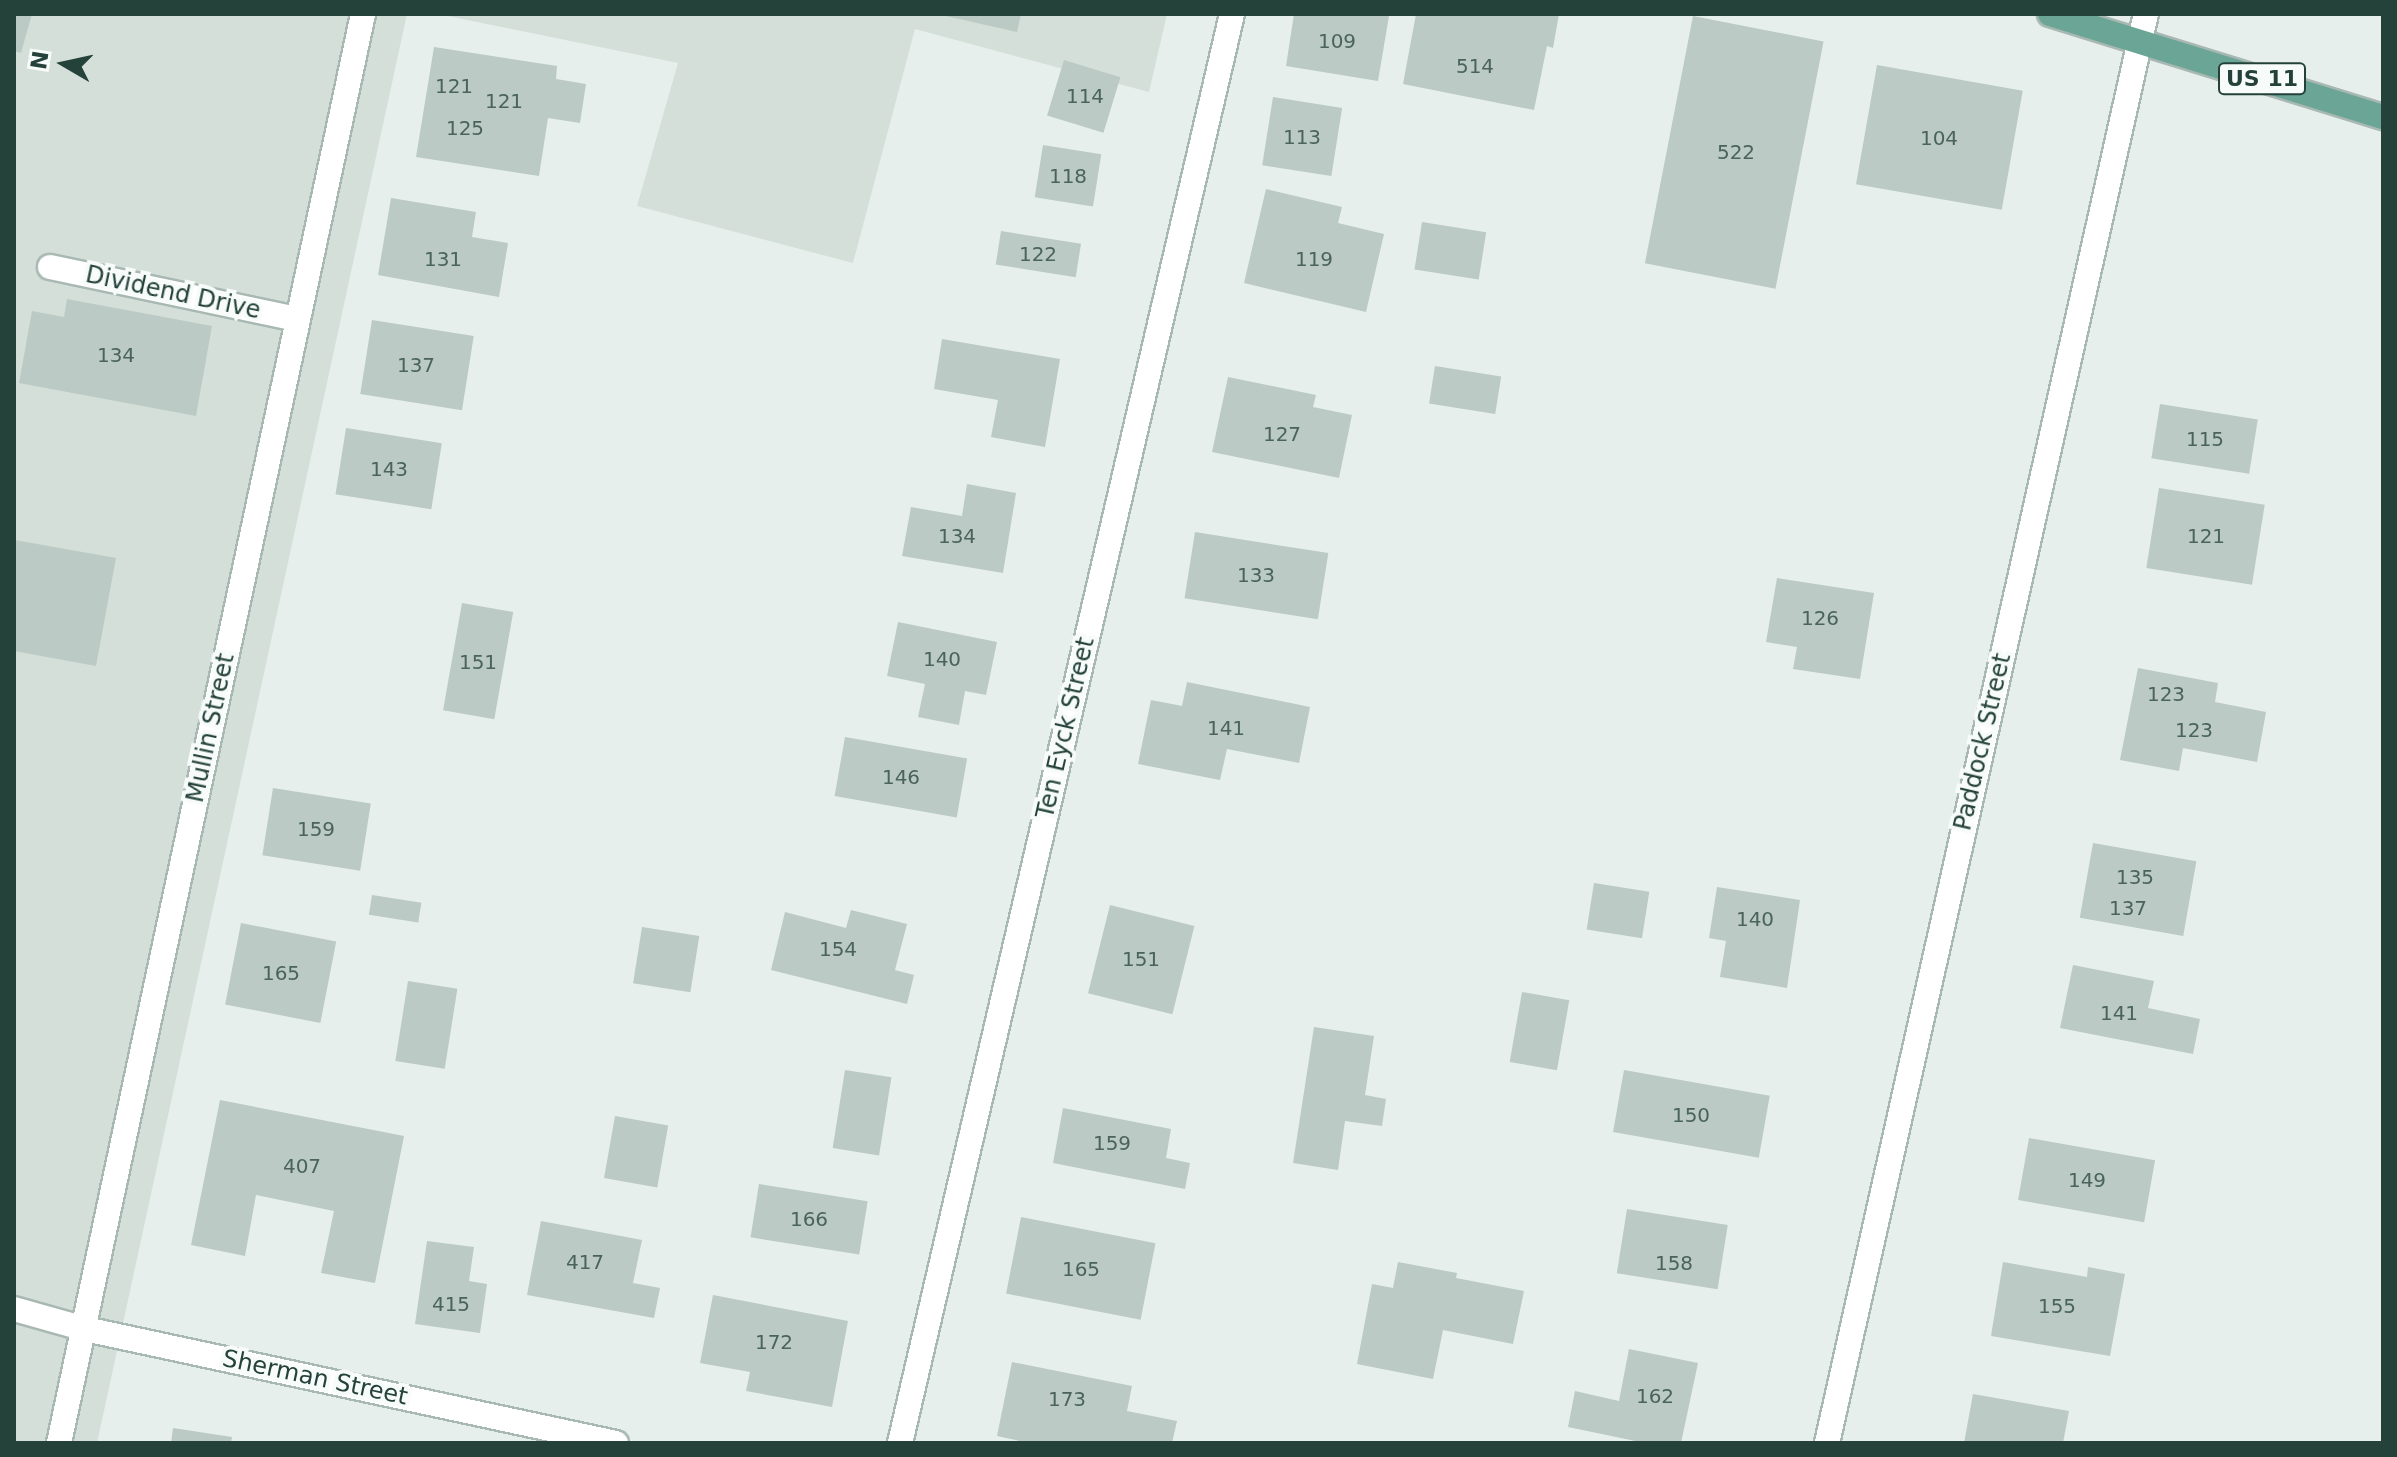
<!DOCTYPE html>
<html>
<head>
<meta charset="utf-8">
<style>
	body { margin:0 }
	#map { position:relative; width:2397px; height:1457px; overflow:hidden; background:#e6efeb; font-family:"DejaVu Sans",sans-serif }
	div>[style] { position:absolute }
	.built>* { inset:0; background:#d4dfda }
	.building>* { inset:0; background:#bbcac4; transform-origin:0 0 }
	.roads { filter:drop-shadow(2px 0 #a8b8b2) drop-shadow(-2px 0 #a8b8b2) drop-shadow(0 2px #a8b8b2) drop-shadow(0 -2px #a8b8b2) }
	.street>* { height:24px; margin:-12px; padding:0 12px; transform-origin:12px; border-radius:12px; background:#fff }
	.secondary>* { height:24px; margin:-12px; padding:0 12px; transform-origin:12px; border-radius:12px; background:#fff }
	.primary>* { height:24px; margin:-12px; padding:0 12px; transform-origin:12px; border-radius:12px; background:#6aa596 }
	span { translate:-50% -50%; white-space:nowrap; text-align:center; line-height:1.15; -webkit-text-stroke:8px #f7fbf9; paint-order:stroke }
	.number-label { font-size:20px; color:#4a645c }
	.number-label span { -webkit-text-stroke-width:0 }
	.shield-label span { padding:2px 6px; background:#f7fbf9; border:2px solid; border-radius:6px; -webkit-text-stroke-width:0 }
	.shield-label { font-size:22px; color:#24423a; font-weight:700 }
	.street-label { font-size:24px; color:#24423a }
	.frame { position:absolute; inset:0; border:16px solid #24423a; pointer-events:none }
	.north { position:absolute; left:24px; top:24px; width:80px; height:80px; -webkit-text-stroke:6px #f7fbf9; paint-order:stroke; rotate:279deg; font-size:22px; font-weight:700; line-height:32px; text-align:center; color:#24423a }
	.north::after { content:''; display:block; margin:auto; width:28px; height:36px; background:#24423a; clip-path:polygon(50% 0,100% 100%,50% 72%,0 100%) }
</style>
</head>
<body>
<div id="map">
	<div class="built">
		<i style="clip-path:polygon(14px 14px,407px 14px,97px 1443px,14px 1443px)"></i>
		<i style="clip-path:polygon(438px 14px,1167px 14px,1149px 92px,915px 29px,853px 263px,637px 206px,678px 63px)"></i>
	</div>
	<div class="building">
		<i style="clip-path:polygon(14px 14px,32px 14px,21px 53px,14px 51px)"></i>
		<i style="clip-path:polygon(937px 14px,1021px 14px,1017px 32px)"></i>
		<i style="clip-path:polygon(1294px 14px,1389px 16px,1378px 81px,1286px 66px)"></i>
		<i style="clip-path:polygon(1416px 14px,1559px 14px,1553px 48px,1547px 46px,1534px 110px,1403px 84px)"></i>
		<i style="left:1693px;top:16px;width:133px;height:252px;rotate:11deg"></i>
		<i style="clip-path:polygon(434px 47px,557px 66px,556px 79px,586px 84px,580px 123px,548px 118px,539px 176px,416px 157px)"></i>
		<i style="left:1064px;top:60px;width:59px;height:58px;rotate:17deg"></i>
		<i style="left:1877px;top:65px;width:148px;height:121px;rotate:10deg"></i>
		<i style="left:1273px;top:97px;width:70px;height:69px;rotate:9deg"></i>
		<i style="left:1043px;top:145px;width:59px;height:53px;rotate:9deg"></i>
		<i style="clip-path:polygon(1266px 189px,1342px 207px,1338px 223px,1384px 234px,1366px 312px,1244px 283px)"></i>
		<i style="clip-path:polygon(391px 198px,476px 212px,472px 237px,508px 243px,499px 297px,378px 275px)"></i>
		<i style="left:1422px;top:222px;width:65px;height:48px;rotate:9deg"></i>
		<i style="left:1001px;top:231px;width:81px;height:34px;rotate:9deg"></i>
		<i style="clip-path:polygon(67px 299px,212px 326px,196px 416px,19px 383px,32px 311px,64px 317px)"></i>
		<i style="left:372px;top:320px;width:103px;height:75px;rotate:9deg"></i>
		<i style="clip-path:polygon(942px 339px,1060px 359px,1045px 447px,991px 437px,998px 400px,934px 389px)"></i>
		<i style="left:1435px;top:366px;width:67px;height:38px;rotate:9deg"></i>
		<i style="clip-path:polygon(1228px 377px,1316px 395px,1313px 407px,1352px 415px,1339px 478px,1212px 452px)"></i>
		<i style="left:2160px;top:404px;width:99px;height:55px;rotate:9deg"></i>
		<i style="left:346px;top:428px;width:97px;height:67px;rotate:9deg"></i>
		<i style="clip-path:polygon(967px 484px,1016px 493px,1003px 573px,902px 556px,911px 507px,962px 516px)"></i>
		<i style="left:2159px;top:488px;width:107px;height:81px;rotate:9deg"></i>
		<i style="left:1195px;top:532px;width:135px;height:67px;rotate:9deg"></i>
		<i style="clip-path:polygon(15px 540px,116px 558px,96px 666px,14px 651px)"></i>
		<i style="clip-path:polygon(1777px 578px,1874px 593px,1860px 679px,1793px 669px,1797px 647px,1766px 642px)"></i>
		<i style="left:462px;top:603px;width:52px;height:109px;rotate:10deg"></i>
		<i style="clip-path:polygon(898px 622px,997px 642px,986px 695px,965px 691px,959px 725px,918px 717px,925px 684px,887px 676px)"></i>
		<i style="clip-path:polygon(2138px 668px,2218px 683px,2215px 702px,2266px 712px,2257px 762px,2183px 748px,2179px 771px,2120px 760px)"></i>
		<i style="clip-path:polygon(1187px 682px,1310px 707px,1299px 763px,1227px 749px,1220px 780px,1138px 764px,1151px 700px,1182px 706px)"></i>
		<i style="left:845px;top:737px;width:124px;height:60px;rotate:10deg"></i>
		<i style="left:273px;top:788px;width:99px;height:68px;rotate:9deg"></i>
		<i style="left:2093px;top:843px;width:105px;height:76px;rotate:10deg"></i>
		<i style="left:1594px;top:883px;width:56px;height:47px;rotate:9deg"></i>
		<i style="clip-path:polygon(1717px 887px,1800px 900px,1787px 988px,1720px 977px,1726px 941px,1709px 938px)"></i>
		<i style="left:372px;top:895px;width:50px;height:20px;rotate:9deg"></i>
		<i style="left:1110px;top:905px;width:87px;height:91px;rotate:14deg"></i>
		<i style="clip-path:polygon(851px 910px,907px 924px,895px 970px,914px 975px,907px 1004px,771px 970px,785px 912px,846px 928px)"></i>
		<i style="left:241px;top:923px;width:97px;height:83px;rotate:11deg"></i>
		<i style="left:642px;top:927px;width:58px;height:57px;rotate:9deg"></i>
		<i style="clip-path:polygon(2073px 965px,2154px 981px,2148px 1008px,2200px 1019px,2193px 1054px,2060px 1028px)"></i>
		<i style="left:408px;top:981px;width:50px;height:81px;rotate:9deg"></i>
		<i style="left:1522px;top:992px;width:48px;height:71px;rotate:10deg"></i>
		<i style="clip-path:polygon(1314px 1027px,1374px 1036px,1365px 1095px,1386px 1099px,1382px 1126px,1345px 1121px,1338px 1170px,1293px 1163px)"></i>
		<i style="left:845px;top:1070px;width:47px;height:79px;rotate:9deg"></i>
		<i style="left:1624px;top:1070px;width:148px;height:63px;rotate:10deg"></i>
		<i style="clip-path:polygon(220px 1100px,404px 1136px,375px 1283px,321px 1273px,334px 1211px,256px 1195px,245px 1256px,191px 1245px)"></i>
		<i style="clip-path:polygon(1063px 1108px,1171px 1129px,1166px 1158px,1190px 1163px,1185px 1189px,1053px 1163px)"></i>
		<i style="left:615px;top:1116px;width:54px;height:63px;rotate:10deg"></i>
		<i style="left:2029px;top:1138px;width:128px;height:63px;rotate:10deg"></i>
		<i style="left:759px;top:1184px;width:110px;height:54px;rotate:9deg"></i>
		<i style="left:1627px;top:1209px;width:102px;height:65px;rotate:9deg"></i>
		<i style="left:1021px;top:1217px;width:137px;height:78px;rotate:11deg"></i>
		<i style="clip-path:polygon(541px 1221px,642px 1240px,633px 1283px,660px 1288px,654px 1318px,527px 1295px)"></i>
		<i style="clip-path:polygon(427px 1241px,474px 1247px,469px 1281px,487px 1284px,480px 1333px,415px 1324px)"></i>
		<i style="clip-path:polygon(1398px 1262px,1457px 1273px,1456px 1278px,1524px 1291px,1513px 1344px,1443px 1330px,1433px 1379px,1357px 1364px,1372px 1284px,1393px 1288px)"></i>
		<i style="clip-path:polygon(2003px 1262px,2087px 1277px,2088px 1267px,2125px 1274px,2110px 1356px,1991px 1336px)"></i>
		<i style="clip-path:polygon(713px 1295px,848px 1321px,832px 1407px,746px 1391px,750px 1372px,700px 1363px)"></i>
		<i style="clip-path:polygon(1629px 1349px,1698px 1363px,1681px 1443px,1645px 1443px,1568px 1427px,1575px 1391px,1619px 1401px)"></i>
		<i style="clip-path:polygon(1012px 1362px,1132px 1386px,1127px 1411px,1177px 1421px,1172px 1443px,1029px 1443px,997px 1436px)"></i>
		<i style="clip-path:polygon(1973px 1394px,2069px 1411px,2063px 1443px,1964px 1443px)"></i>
		<i style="clip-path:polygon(173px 1428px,232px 1437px,231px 1443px,171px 1443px)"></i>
	</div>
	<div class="roads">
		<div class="street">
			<i style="left:50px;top:267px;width:251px;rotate:11.9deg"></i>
			<i style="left:14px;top:1309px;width:74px;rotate:15.7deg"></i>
			<i style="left:85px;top:1329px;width:543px;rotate:12.12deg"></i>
			<i style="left:59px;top:1443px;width:1461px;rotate:-77.99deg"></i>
			<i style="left:900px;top:1443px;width:1467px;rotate:-76.92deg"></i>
		</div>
		<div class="secondary">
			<i style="left:1827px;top:1443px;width:1464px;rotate:-77.42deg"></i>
		</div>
		<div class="primary">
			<i style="left:2050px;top:14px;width:349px;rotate:17.2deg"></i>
		</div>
	</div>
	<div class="number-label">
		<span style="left:1337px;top:41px">109</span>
		<span style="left:1475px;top:66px">514</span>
		<span style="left:454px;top:86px">121</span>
		<span style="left:1085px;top:96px">114</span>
		<span style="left:504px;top:101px">121</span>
		<span style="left:465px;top:128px">125</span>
		<span style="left:1302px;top:137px">113</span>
		<span style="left:1939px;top:138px">104</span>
		<span style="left:1736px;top:152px">522</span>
		<span style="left:1068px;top:176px">118</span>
		<span style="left:1038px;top:254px">122</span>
		<span style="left:443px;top:259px">131</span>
		<span style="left:1314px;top:259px">119</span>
		<span style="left:116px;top:355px">134</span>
		<span style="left:416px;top:365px">137</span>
		<span style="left:1282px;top:434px">127</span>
		<span style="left:2205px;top:439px">115</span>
		<span style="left:389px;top:469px">143</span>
		<span style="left:957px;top:536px">134</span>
		<span style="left:2206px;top:536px">121</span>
		<span style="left:1256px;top:575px">133</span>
		<span style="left:1820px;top:618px">126</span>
		<span style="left:942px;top:659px">140</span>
		<span style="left:478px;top:662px">151</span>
		<span style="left:2166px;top:694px">123</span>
		<span style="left:1226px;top:728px">141</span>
		<span style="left:2194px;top:730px">123</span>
		<span style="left:901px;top:777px">146</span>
		<span style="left:316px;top:829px">159</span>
		<span style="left:2135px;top:877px">135</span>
		<span style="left:2128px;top:908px">137</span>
		<span style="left:1755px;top:919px">140</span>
		<span style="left:838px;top:949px">154</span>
		<span style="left:1141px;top:959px">151</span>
		<span style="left:281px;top:973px">165</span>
		<span style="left:2119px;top:1013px">141</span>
		<span style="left:1691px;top:1115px">150</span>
		<span style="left:1112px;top:1143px">159</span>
		<span style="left:302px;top:1166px">407</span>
		<span style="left:2087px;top:1180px">149</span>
		<span style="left:809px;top:1219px">166</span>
		<span style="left:585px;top:1262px">417</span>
		<span style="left:1674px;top:1263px">158</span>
		<span style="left:1081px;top:1269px">165</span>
		<span style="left:451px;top:1304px">415</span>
		<span style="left:2057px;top:1306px">155</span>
		<span style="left:774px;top:1342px">172</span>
		<span style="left:1655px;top:1396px">162</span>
		<span style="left:1067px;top:1399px">173</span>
	</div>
	<div class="shield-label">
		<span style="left:2262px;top:79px">US 11</span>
	</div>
	<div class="street-label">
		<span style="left:173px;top:293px;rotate:12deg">Dividend Drive</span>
		<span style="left:211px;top:728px;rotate:-78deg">Mullin Street</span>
		<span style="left:1066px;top:728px;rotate:-77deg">Ten Eyck Street</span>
		<span style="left:1983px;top:742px;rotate:-77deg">Paddock Street</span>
		<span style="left:315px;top:1378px;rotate:12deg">Sherman Street</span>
	</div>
	<div class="frame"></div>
	<div class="north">N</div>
</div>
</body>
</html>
